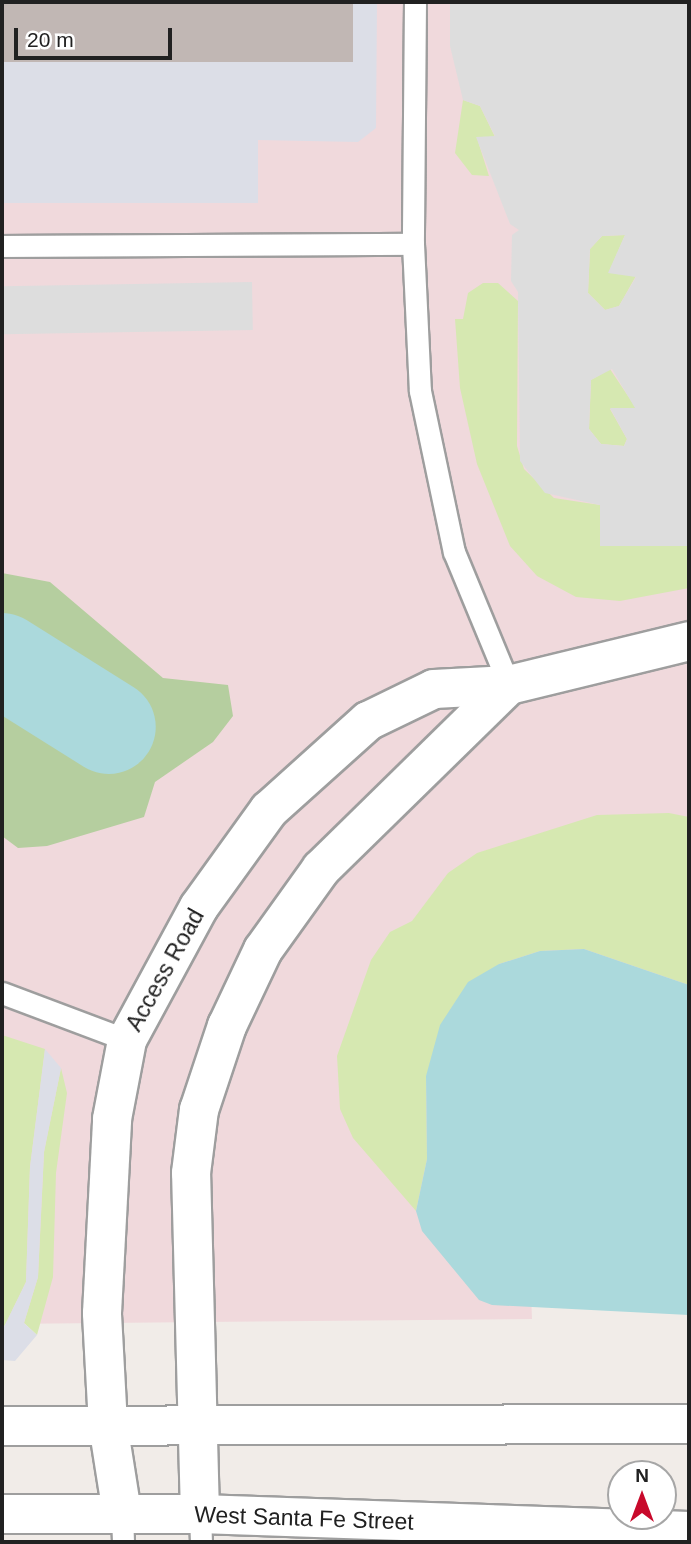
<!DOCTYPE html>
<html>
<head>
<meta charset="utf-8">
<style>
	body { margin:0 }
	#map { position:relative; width:691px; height:1544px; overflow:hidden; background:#f1ece8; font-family:Helvetica,sans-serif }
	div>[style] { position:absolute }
	.commercial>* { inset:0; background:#f0d9dc }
	.grass>* { inset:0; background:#d6e8b1 }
	.forest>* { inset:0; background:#b5ce9f }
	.parking>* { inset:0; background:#ddd; transform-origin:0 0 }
	.plaza>* { inset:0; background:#dcdee7 }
	.water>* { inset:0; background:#abd9dc }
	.river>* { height:94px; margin:-47px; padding:0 47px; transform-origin:47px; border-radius:47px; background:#abd9dc }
	.building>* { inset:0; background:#c1b7b4; transform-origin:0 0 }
	.roads { filter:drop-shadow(2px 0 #9e9e9e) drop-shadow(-2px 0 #9e9e9e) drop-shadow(0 2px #9e9e9e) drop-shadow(0 -2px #9e9e9e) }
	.service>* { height:21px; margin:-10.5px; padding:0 10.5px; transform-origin:10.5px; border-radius:10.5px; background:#fff }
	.minor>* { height:38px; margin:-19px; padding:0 19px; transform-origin:19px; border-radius:19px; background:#fff }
	.tertiary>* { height:38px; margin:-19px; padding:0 19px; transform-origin:19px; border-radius:19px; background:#fff }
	span { translate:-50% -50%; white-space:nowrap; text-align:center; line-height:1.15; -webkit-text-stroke:6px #fff; paint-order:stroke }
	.street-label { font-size:23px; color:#212121 }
	.frame { position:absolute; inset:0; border:4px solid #212121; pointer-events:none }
	.north { position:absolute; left:607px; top:1460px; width:70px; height:70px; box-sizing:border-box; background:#fff; border:2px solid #a6a6a6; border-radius:50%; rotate:0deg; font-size:19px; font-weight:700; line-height:28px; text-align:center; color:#212121 }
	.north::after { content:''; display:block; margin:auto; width:24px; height:32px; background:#c8092b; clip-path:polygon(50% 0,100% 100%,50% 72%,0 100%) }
	.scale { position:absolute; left:14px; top:28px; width:158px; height:32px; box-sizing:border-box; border:4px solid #212121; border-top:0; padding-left:9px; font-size:21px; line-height:24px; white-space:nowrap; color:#212121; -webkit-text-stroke:5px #fff; paint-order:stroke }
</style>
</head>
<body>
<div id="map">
	<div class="commercial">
		<i style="clip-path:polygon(2px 2px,689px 2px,689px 1265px,530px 1264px,532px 1319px,2px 1324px)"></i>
	</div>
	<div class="grass">
		<i style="clip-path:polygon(463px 100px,480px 106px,495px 137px,477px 138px,489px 176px,472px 175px,455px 153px)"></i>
		<i style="clip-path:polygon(625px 235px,609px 272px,636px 276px,619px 306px,605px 310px,588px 293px,590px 249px,602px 236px)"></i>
		<i style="clip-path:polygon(483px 283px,498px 283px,518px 301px,517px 446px,524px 469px,554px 498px,600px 505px,600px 546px,689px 546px,689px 588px,620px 601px,576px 597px,537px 576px,510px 546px,477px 464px,460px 388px,455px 319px,463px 319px,468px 293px)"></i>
		<i style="clip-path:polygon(610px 369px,636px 408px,610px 409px,627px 439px,624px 446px,601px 444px,589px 429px,591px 380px)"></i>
		<i style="clip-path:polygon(669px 813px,689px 817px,689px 985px,584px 949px,540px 951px,499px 964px,426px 1076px,427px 1159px,416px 1211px,353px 1138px,340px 1109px,337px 1056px,371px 960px,390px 932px,412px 921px,448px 873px,477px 853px,597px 815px)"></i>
		<i style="clip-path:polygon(2px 1035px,45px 1049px,30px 1167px,26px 1282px,2px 1331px)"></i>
		<i style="clip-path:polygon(61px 1068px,67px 1093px,56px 1173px,53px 1277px,37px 1335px,24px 1323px,38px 1277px,44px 1152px)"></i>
	</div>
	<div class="forest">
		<i style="clip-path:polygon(2px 573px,50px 582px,163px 678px,228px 685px,233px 716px,213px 742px,155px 782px,144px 817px,47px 846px,18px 848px,2px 836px)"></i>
	</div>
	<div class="parking">
		<i style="clip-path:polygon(evenodd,450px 2px,689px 2px,689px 546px,600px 546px,600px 505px,545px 493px,520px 461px,518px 292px,511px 281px,512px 235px,519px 230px,510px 224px,476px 137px,495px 136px,480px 106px,463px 100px,450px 46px,450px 2px,625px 235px,608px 273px,636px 277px,619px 306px,605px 310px,588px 293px,590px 249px,602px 236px,625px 235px,450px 2px,612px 369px,635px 408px,610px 408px,627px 439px,624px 446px,601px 444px,589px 429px,591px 380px,612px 369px)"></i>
		<i style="left:252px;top:282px;width:48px;height:250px;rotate:89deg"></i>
	</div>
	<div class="plaza">
		<i style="clip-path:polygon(353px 2px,377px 2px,376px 128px,358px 142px,258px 140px,258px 203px,2px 203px,2px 62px,352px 62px)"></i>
		<i style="clip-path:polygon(45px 1049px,61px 1068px,44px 1152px,38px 1277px,24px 1323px,37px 1335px,15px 1361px,2px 1360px,2px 1331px,26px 1282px,30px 1167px)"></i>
	</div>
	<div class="water">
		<i style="clip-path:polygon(584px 949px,689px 985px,689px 1315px,492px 1305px,479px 1300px,422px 1231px,416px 1211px,427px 1159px,426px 1076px,440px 1025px,468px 982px,499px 964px,540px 951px)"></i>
	</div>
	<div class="river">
		<i style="left:2px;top:660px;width:126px;rotate:32.1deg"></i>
	</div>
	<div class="building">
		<i style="left:2px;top:2px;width:351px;height:60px"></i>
	</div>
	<div class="roads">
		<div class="service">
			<i style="left:415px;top:2px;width:242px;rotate:90.5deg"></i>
			<i style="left:413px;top:244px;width:147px;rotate:87.3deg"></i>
			<i style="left:420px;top:391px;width:165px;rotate:78.1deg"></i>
			<i style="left:454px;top:552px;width:144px;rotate:67.5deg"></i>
			<i style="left:2px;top:246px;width:411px;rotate:-0.3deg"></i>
			<i style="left:2px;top:993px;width:134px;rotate:20.6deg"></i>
			<i style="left:122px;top:1513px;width:29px;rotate:88deg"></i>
			<i style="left:200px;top:1514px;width:28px;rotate:88deg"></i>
		</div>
		<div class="minor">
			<i style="left:122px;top:1513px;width:89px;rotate:-99deg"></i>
			<i style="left:108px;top:1425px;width:112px;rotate:-93.1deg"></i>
			<i style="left:102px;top:1313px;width:194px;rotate:-87deg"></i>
			<i style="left:112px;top:1119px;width:80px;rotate:-79.2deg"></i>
			<i style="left:127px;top:1040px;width:151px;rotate:-61.6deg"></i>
			<i style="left:199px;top:907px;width:120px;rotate:-54.2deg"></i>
			<i style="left:269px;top:810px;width:133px;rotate:-42deg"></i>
			<i style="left:368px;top:721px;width:73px;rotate:-25.9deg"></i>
			<i style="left:434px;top:689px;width:75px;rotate:-3.1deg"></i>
			<i style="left:509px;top:685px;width:185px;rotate:-13.7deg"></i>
			<i style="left:200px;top:1514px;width:341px;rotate:-91.5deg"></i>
			<i style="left:191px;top:1173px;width:64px;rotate:-82.8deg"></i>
			<i style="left:199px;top:1110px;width:89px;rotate:-71.6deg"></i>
			<i style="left:227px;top:1026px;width:84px;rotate:-64.7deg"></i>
			<i style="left:263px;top:950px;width:100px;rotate:-54.4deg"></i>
			<i style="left:321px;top:869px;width:263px;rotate:-44.4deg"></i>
		</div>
		<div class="tertiary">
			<i style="left:2px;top:1426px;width:687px;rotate:-0.17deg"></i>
			<i style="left:2px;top:1514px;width:198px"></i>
			<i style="left:200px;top:1514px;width:489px;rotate:2deg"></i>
		</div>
	</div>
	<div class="street-label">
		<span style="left:165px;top:970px;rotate:-61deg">Access Road</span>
		<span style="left:304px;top:1518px;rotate:2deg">West Santa Fe Street</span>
	</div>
	<div class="frame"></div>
	<div class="north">N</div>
	<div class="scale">20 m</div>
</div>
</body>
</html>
